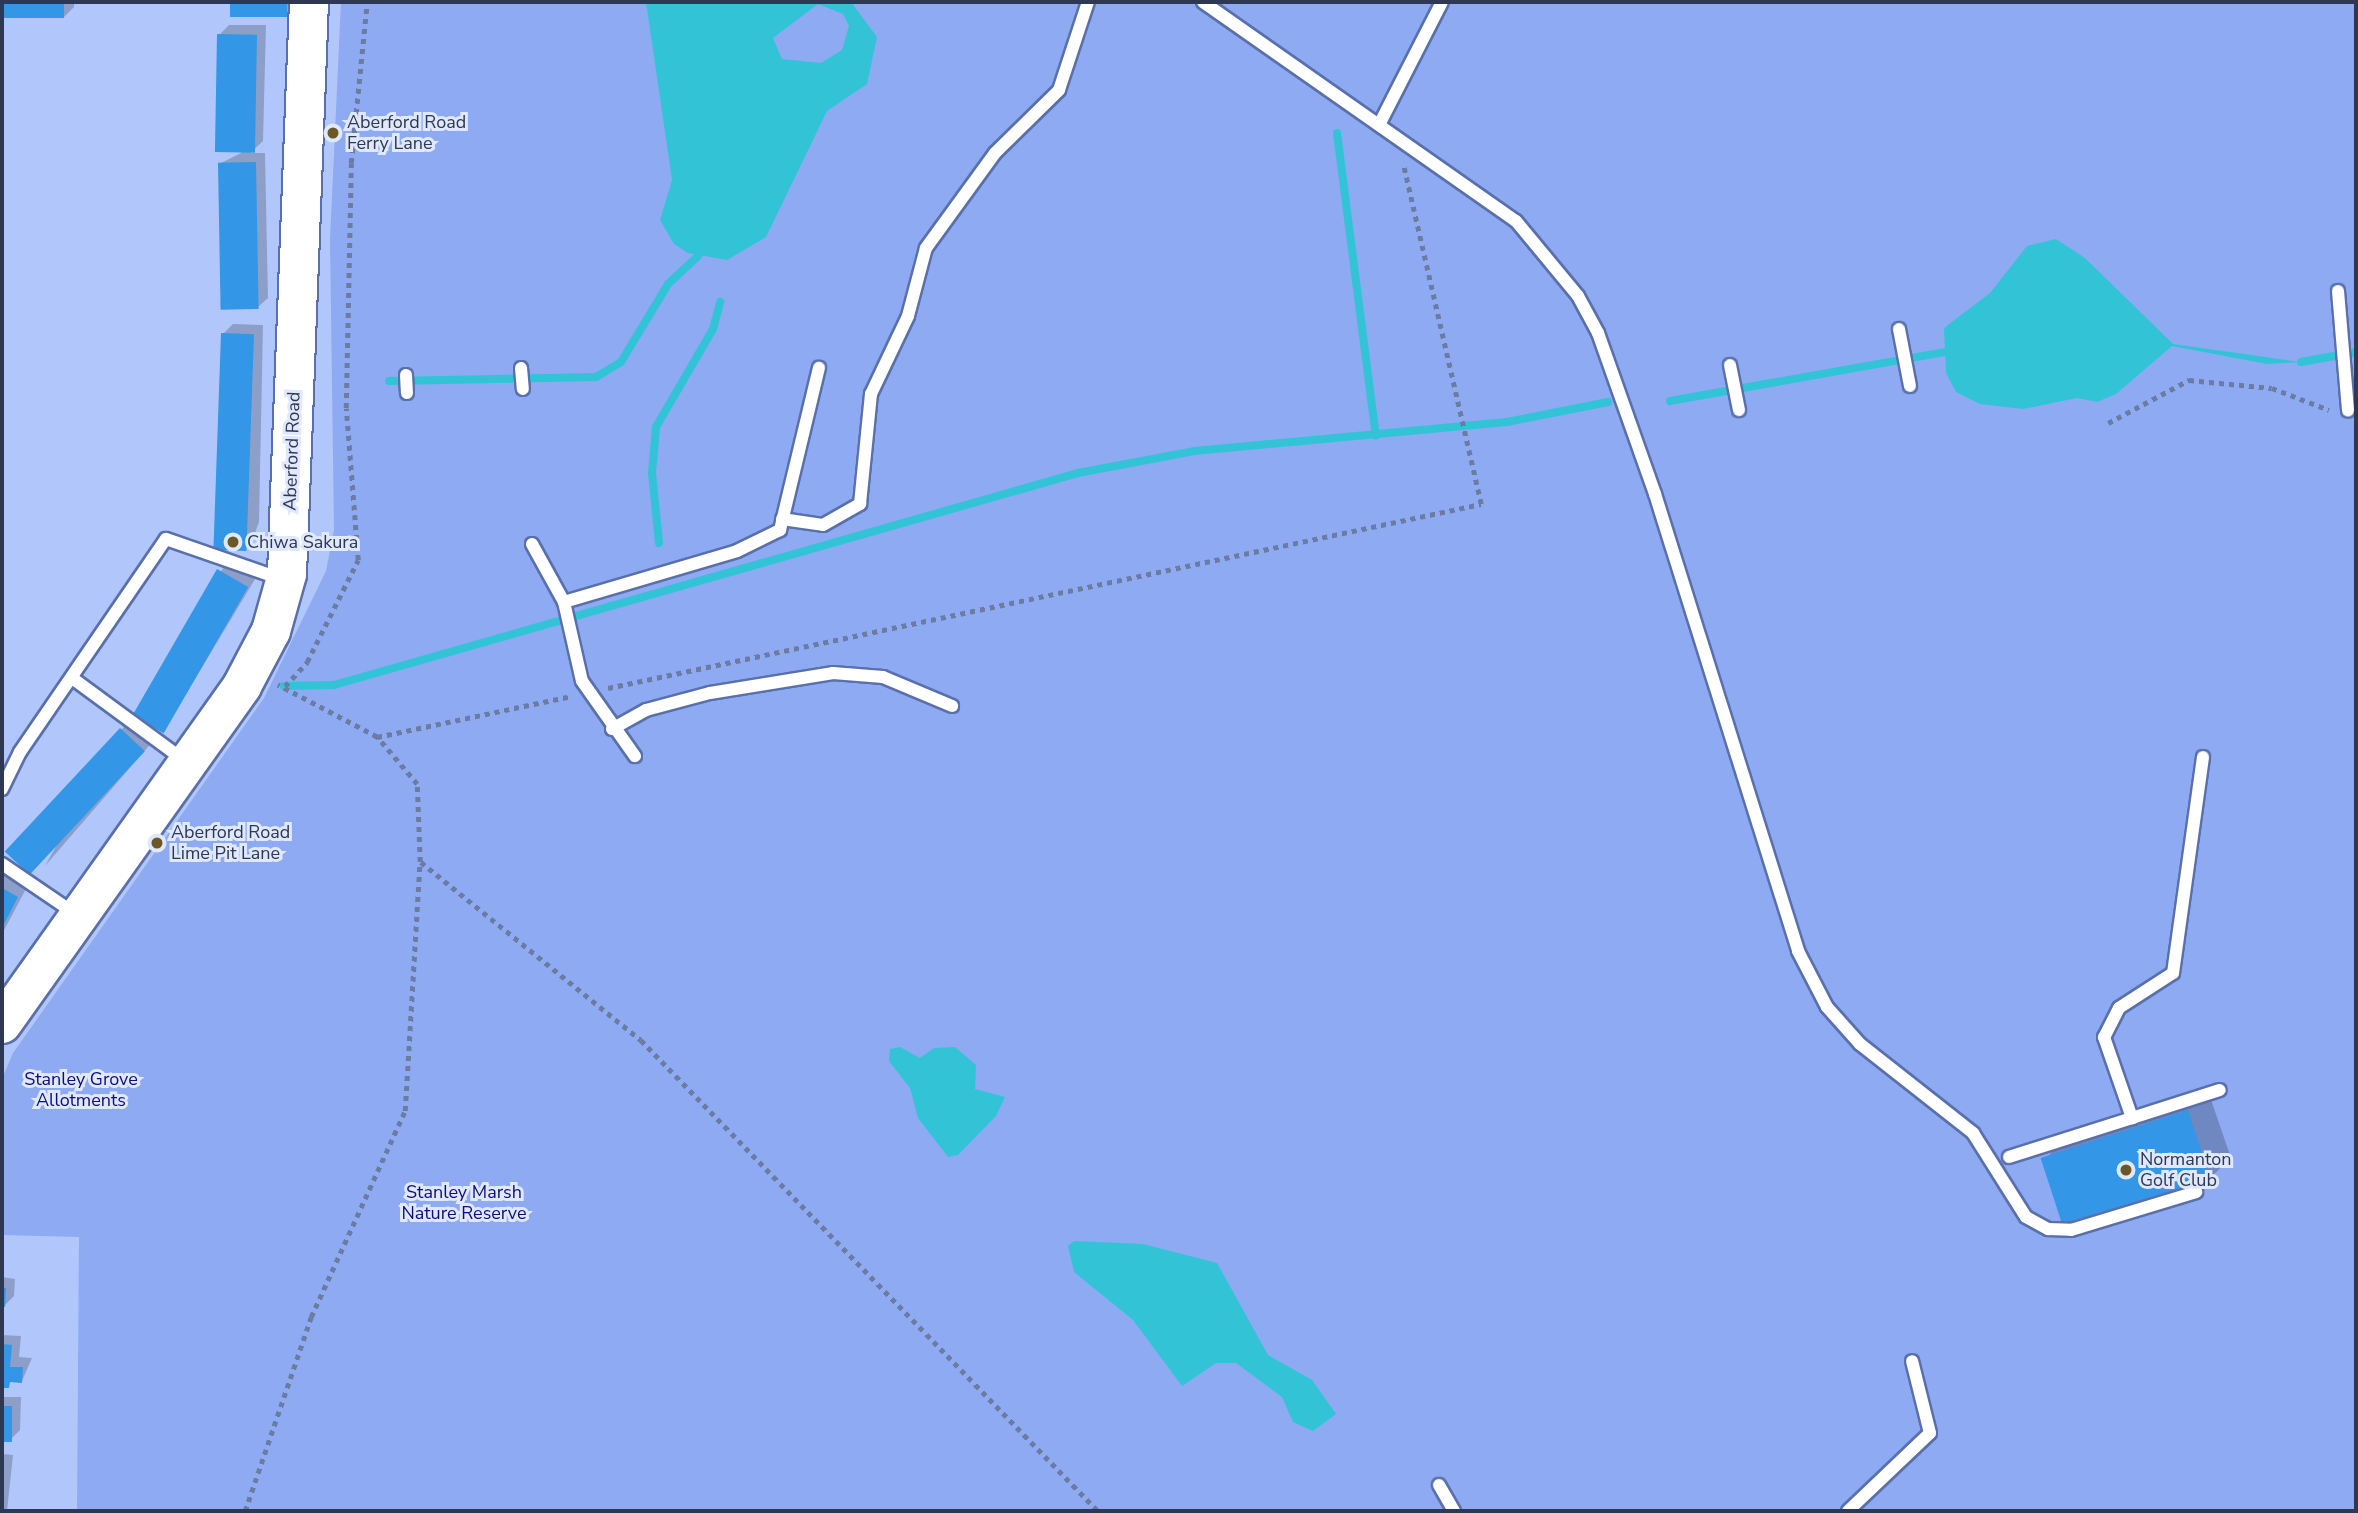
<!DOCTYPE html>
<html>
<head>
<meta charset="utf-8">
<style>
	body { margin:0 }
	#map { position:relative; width:2358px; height:1513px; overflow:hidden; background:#b1c7fb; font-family:"Nunito Sans",sans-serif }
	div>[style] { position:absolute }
	.green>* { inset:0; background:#8daaf2 }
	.water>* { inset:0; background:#32c4d6 }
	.shadow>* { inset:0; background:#0003; transform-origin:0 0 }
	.stream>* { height:8px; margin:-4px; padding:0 4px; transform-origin:4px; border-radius:4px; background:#32c4d6 }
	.building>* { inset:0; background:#3396e6; transform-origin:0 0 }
	.path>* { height:4.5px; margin-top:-2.25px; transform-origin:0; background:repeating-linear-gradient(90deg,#6c7ba2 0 5px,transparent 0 10px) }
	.roads { filter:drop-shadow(2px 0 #5a70ac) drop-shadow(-2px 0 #5a70ac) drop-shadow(0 2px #5a70ac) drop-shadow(0 -2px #5a70ac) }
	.service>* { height:12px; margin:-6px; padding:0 6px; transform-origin:6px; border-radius:6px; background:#fff }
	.primary>* { height:38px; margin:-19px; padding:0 19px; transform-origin:19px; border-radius:19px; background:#fff }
	.dots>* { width:19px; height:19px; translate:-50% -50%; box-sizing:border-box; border:4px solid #e0e8fd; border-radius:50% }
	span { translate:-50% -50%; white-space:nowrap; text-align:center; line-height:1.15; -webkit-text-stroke:6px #e0e8fd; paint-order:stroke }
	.poi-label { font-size:18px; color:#2e3853 }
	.left { translate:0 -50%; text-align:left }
	.street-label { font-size:18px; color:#2e3853 }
	.park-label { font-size:18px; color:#0c0d82 }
	.frame { position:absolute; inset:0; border:4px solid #2e3853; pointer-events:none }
</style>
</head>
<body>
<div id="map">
	<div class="green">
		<i style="clip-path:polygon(341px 2px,2356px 2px,2356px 1511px,77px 1511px,79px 1237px,2px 1235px,2px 1079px,13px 1053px,264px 698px,326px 571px,334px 530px,330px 239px)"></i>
	</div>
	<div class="water">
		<i style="clip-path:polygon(evenodd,646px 2px,851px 2px,877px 37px,867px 84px,827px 111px,766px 237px,727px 260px,688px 253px,674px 244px,660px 220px,672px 180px,646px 2px,818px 4px,843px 14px,849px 26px,842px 50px,821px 63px,782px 59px,773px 38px,818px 4px)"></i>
		<i style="clip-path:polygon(2056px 239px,2085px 258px,2173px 344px,2301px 362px,2267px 364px,2172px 346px,2116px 394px,2097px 402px,2077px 398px,2023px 409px,1980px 404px,1956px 392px,1946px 373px,1944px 328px,1990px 293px,2027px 246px)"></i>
		<i style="clip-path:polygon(900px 1047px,920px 1058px,934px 1048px,955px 1047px,976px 1065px,975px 1089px,1005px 1097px,996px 1116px,958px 1155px,948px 1157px,918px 1118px,910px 1088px,889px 1061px,890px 1049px)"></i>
		<i style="clip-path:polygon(1074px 1241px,1143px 1244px,1217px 1263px,1268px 1355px,1312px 1380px,1336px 1414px,1313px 1431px,1293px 1422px,1282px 1397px,1236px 1363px,1216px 1363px,1182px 1386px,1133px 1320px,1074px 1272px,1068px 1246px)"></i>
	</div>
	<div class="shadow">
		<i style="clip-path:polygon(5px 2px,74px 2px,74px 7px,64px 17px,5px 17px)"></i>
		<i style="clip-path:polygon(232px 2px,296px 2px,296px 6px,286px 16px,232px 16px)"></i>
		<i style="clip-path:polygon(229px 25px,266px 25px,263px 141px,250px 153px,265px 153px,268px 298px,258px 307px,219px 164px,241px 153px,219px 35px)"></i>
		<i style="clip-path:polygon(233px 324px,263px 325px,259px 522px,249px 549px,223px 334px)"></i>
		<i style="left:228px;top:560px;width:33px;height:181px;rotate:31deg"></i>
		<i style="clip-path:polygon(131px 720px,154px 740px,45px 866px,121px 730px)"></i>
		<i style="clip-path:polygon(2px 873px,27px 887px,2px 934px)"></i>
		<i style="clip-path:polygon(2208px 1091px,2231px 1158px,2210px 1178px,2043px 1161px,2063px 1141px)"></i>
		<i style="clip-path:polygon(2px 1277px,15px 1279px,14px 1296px,4px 1306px)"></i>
		<i style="clip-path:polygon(2px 1335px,21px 1336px,19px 1357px,32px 1358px,22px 1381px,2px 1382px)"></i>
		<i style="clip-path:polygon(2px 1397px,21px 1397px,20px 1430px,10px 1440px,2px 1440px)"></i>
		<i style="clip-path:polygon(2px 1454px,13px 1455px,7px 1511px,2px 1511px)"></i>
	</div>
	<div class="stream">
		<i style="left:1337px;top:133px;width:305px;rotate:82.7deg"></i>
		<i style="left:2301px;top:362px;width:56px;rotate:-10.3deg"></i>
		<i style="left:389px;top:381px;width:207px;rotate:-1.1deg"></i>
		<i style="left:596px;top:377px;width:29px;rotate:-31deg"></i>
		<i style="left:621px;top:362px;width:91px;rotate:-58.9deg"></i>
		<i style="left:668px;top:284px;width:41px;rotate:-43deg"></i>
		<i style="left:1670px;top:401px;width:280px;rotate:-10.1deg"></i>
		<i style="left:659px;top:543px;width:70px;rotate:-95.7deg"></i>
		<i style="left:652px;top:473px;width:46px;rotate:-85deg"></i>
		<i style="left:656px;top:427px;width:113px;rotate:-59.8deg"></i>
		<i style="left:713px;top:329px;width:28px;rotate:-75deg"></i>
		<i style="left:284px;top:686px;width:50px;rotate:-1.1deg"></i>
		<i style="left:334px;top:685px;width:774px;rotate:-15.9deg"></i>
		<i style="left:1078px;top:473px;width:118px;rotate:-10.7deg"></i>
		<i style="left:1194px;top:451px;width:314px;rotate:-5.3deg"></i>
		<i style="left:1507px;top:422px;width:103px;rotate:-11.2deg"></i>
	</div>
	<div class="building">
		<i style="left:3px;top:2px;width:61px;height:16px"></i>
		<i style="left:230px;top:2px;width:57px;height:15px"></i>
		<i style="left:217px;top:34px;width:40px;height:118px;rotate:1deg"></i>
		<i style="left:256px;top:162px;width:147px;height:38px;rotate:89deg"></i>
		<i style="left:221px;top:333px;width:33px;height:217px;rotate:2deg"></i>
		<i style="left:217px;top:569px;width:36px;height:169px;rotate:30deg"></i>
		<i style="left:120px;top:728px;width:34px;height:169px;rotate:43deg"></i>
		<i style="clip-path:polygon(2px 888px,18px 897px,2px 928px)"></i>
		<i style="left:2188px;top:1110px;width:73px;height:155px;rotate:72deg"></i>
		<i style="clip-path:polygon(2px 1287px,6px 1288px,5px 1307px,2px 1307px)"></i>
		<i style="clip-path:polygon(2px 1344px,12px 1345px,10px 1367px,23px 1367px,22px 1383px,10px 1382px,9px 1388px,2px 1388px)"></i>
		<i style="left:2px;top:1406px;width:10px;height:36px"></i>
	</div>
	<div class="path">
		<i style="left:2108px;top:423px;width:92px;rotate:-28deg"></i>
		<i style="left:2189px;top:380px;width:83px;rotate:5.5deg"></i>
		<i style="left:2272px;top:388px;width:61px;rotate:21.1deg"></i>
		<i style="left:285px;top:686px;width:33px;rotate:-47deg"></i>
		<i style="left:307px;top:662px;width:114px;rotate:-63.4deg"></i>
		<i style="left:358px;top:560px;width:152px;rotate:-94.5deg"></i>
		<i style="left:346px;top:408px;width:245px;rotate:-88.8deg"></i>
		<i style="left:351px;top:163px;width:162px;rotate:-84.3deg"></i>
		<i style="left:608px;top:688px;width:892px;rotate:-11.9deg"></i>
		<i style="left:1481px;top:504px;width:350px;rotate:-102.9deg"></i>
		<i style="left:377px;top:737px;width:199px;rotate:-11.9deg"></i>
		<i style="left:421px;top:862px;width:283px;rotate:39deg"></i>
		<i style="left:641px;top:1040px;width:656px;rotate:45.86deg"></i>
		<i style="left:245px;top:1511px;width:205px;rotate:-71.2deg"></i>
		<i style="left:311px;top:1317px;width:226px;rotate:-65.5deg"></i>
		<i style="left:405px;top:1111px;width:249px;rotate:-86.6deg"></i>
		<i style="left:420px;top:862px;width:78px;rotate:-92.2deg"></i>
		<i style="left:417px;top:784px;width:62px;rotate:-130.4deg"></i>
		<i style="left:377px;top:737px;width:112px;rotate:-152.3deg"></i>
	</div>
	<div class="roads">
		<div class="service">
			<i style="left:1203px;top:2px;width:382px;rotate:35deg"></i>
			<i style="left:1516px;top:221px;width:97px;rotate:50.4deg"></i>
			<i style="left:1578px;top:296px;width:42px;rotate:61.6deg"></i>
			<i style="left:1598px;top:333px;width:171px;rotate:70.5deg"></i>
			<i style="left:1655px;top:494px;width:479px;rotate:72.6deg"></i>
			<i style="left:1798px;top:951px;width:63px;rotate:62.6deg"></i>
			<i style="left:1827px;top:1007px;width:50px;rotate:48.3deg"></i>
			<i style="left:1860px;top:1044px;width:144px;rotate:38.2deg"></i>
			<i style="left:1973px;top:1133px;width:99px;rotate:57.8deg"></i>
			<i style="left:2026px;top:1217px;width:25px;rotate:29deg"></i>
			<i style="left:2048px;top:1229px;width:23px;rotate:2deg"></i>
			<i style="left:2071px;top:1230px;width:131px;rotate:-16.9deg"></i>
			<i style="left:1380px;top:123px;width:136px;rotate:-62.9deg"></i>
			<i style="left:2338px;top:291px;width:120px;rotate:85.2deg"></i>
			<i style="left:1899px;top:329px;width:58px;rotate:79.1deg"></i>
			<i style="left:1730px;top:365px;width:46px;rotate:78.7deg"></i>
			<i style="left:521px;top:368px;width:21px;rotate:85deg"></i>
			<i style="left:406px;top:375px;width:18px;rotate:87deg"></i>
			<i style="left:782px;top:519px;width:41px;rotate:8.3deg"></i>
			<i style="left:823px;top:525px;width:43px;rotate:-29.6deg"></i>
			<i style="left:860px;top:504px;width:111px;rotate:-84.3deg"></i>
			<i style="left:871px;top:394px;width:86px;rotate:-64.6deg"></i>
			<i style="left:908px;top:316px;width:70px;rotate:-75.2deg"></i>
			<i style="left:926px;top:248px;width:117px;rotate:-54deg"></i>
			<i style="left:995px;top:153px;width:90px;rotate:-44.5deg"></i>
			<i style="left:1059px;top:90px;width:93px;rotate:-71.8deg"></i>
			<i style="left:532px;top:544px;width:66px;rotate:61.1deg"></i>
			<i style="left:564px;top:602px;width:81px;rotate:77.2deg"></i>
			<i style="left:582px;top:681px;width:92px;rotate:54.8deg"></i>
			<i style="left:564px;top:602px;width:180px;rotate:-16.4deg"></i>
			<i style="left:737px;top:551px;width:48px;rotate:-26deg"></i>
			<i style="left:780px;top:530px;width:167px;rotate:-76.5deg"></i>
			<i style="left:72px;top:678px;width:140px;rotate:36.3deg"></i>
			<i style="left:612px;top:729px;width:39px;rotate:-29deg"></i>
			<i style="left:646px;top:710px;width:66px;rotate:-14.9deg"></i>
			<i style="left:710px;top:693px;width:125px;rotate:-9.2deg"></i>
			<i style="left:833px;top:673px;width:50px;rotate:4.6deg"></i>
			<i style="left:883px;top:677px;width:75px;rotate:22.8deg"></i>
			<i style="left:2203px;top:757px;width:218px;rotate:97.9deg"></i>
			<i style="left:2173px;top:973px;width:64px;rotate:147.1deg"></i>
			<i style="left:2119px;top:1008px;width:33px;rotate:117deg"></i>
			<i style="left:2104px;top:1037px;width:86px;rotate:70.9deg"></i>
			<i style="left:2132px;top:1118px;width:92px;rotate:-17.7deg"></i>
			<i style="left:2px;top:789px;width:41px;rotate:-64.1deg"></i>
			<i style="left:20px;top:752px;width:258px;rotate:-55.6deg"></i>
			<i style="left:166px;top:539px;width:110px;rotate:19.1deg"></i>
			<i style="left:2px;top:864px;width:91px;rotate:34.2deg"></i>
			<i style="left:2009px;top:1157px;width:129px;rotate:-17.6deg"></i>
			<i style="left:1439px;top:1485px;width:30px;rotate:60deg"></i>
			<i style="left:1848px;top:1511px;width:113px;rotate:-43.6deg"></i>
			<i style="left:1930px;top:1433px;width:74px;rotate:-104deg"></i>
		</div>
		<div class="primary">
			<i style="left:2px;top:1024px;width:415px;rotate:-54.6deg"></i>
			<i style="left:242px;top:686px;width:62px;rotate:-62.2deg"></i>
			<i style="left:271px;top:631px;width:59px;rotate:-74.3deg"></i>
			<i style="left:287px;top:574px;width:572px;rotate:-87.8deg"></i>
		</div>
	</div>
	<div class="dots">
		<i style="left:333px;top:133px;background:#6c5826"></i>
		<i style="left:233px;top:542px;background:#6c5826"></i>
		<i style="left:157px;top:843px;background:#6c5826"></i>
		<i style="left:2126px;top:1170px;background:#6c5826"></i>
	</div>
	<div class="poi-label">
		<span class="left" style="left:347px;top:133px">Aberford Road<br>Ferry Lane</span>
		<span class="left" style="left:247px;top:542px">Chiwa Sakura</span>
		<span class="left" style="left:171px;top:843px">Aberford Road<br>Lime Pit Lane</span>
		<span class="left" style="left:2140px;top:1170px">Normanton<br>Golf Club</span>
	</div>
	<div class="street-label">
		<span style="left:292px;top:451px;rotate:-88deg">Aberford Road</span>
	</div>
	<div class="park-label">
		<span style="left:81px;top:1090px">Stanley Grove<br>Allotments</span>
		<span style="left:464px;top:1203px">Stanley Marsh<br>Nature Reserve</span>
	</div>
	<div class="frame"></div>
</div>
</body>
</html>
